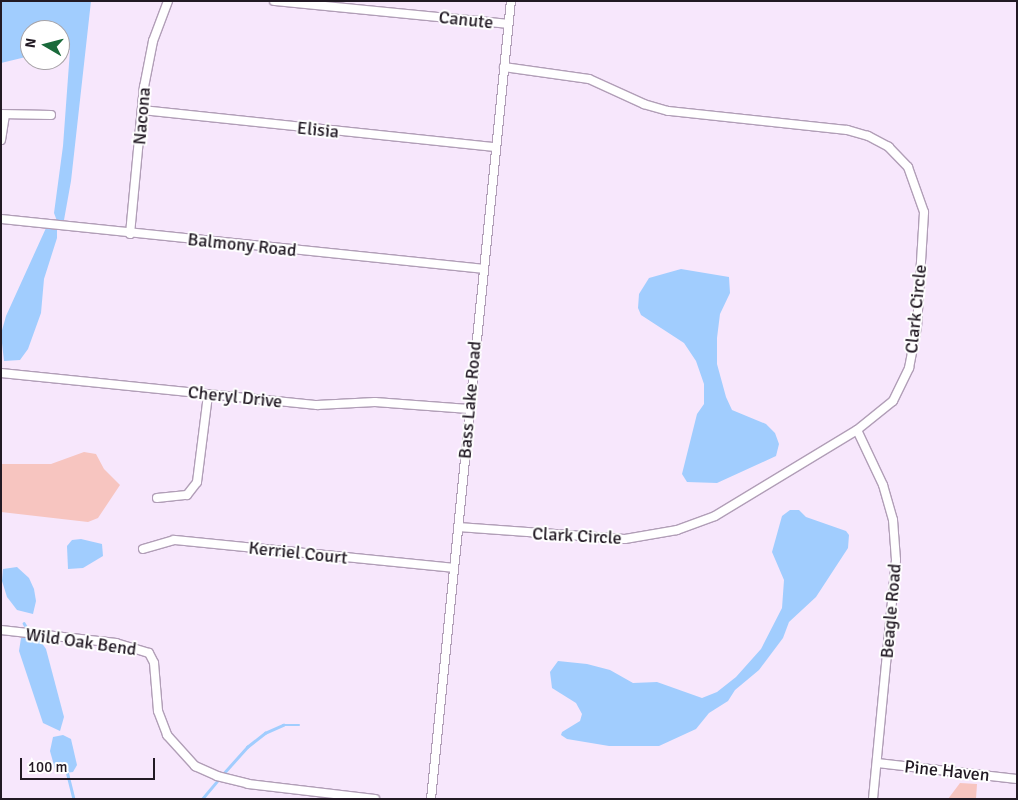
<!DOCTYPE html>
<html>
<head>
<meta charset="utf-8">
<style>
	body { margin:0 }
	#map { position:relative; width:1018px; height:800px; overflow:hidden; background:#f7e7fc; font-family:Signika,sans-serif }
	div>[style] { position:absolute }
	.green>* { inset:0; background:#f7c5c0 }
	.water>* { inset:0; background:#a1cdfe }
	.stream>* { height:2.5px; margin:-1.25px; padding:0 1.25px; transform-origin:1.25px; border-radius:1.25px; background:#a1cdfe }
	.roads { filter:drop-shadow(1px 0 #b19eb7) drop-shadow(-1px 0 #b19eb7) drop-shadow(0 1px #b19eb7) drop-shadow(0 -1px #b19eb7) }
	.minor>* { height:8px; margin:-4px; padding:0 4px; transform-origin:4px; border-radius:4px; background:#fff }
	span { translate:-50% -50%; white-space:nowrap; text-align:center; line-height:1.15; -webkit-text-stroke:4px #fff; paint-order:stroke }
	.street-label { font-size:18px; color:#221a24 }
	.frame { position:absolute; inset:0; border:2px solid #221a24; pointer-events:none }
	.north { position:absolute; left:20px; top:20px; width:50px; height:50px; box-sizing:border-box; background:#fff; border:1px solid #a7a3a7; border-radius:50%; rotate:278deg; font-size:14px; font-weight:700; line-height:20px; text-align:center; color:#221a24 }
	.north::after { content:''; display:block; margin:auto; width:18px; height:22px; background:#1a6a3b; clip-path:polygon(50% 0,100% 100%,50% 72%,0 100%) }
	.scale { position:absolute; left:20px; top:758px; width:135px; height:22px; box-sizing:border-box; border:2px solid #221a24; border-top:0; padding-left:6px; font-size:15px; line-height:18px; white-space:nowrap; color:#221a24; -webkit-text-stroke:4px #fff; paint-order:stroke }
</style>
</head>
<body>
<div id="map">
	<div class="green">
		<i style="clip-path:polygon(84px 452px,96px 454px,104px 469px,120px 485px,98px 518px,88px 522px,1px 512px,1px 464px,51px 464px)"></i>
		<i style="clip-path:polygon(960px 783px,977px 784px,976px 799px,948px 799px)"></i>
	</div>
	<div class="water">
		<i style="clip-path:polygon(1px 1px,91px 1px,71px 181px,64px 220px,57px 221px,54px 213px,63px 146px,70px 50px,60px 48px,60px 30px,30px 30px,30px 56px,1px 63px)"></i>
		<i style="clip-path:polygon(46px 228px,57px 230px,57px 238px,44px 279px,41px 313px,28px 349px,20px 360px,4px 361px,1px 334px,6px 316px)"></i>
		<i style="clip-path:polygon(681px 269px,729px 277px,730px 293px,720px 314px,717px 338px,717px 364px,726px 397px,732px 410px,766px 424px,775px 433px,779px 444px,776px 456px,717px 483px,687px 482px,682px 474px,697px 414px,704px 404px,704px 384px,696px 361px,684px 343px,641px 315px,638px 308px,639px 294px,649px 278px)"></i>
		<i style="clip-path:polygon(790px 510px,799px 510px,806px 517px,846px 531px,849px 535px,848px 548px,816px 597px,789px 622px,783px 638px,759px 670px,735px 690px,728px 701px,709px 713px,696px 729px,659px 746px,609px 746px,567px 739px,561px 735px,562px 732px,580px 721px,582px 714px,576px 703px,552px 688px,550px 672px,558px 661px,587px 664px,610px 670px,633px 683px,657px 682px,702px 698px,717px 692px,736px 677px,761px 649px,782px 608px,784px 580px,772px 552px,782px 516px)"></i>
		<i style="clip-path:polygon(81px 539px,102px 544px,103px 556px,83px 568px,68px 569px,67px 546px,72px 540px)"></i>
		<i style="clip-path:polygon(17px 567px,29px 578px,34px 589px,36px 601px,33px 614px,17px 610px,7px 597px,2px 581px,3px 569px)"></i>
		<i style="clip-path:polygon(29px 637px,39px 639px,46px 649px,64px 717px,60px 731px,43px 723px,19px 651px,21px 638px)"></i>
		<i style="clip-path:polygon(63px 735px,71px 739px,77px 765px,73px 772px,64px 773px,55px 769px,50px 751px,53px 737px)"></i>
	</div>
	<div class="stream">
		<i style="left:24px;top:623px;width:8px;rotate:60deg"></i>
		<i style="left:67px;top:771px;width:29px;rotate:76deg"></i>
		<i style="left:222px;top:775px;width:38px;rotate:-48deg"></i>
		<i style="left:247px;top:747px;width:23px;rotate:-38deg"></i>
		<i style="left:265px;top:733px;width:20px;rotate:-24deg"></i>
		<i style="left:283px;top:725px;width:16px"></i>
		<i style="left:202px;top:799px;width:26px;rotate:-50deg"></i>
	</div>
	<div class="roads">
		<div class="minor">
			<i style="left:274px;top:1px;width:235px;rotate:5.6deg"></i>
			<i style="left:142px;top:110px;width:355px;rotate:6deg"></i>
			<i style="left:1px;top:114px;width:50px;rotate:1.1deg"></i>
			<i style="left:1px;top:140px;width:25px;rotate:-81deg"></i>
			<i style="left:1px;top:219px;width:485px;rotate:5.9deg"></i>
			<i style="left:130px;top:234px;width:148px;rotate:-84.6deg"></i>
			<i style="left:144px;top:87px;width:47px;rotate:-78.9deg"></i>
			<i style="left:153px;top:41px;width:43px;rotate:-69.4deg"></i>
			<i style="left:1px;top:373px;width:318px;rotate:5.8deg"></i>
			<i style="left:317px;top:405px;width:58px;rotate:-3deg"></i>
			<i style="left:375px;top:402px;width:94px;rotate:4.3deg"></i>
			<i style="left:857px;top:430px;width:61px;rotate:64.7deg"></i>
			<i style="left:883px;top:485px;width:36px;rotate:74deg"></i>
			<i style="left:893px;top:520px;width:40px;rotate:85.7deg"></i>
			<i style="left:896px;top:560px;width:240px;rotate:95.5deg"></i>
			<i style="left:157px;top:498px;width:30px;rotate:-6deg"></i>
			<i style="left:187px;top:495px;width:16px;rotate:-52deg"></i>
			<i style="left:197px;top:482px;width:88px;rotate:-82.8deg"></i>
			<i style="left:458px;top:527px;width:167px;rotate:4.1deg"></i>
			<i style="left:625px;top:539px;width:53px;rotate:-9.8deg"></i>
			<i style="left:677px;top:530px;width:40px;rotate:-20.2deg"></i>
			<i style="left:715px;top:516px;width:166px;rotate:-31.2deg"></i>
			<i style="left:857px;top:430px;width:46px;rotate:-38.9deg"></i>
			<i style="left:893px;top:401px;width:37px;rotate:-64deg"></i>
			<i style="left:909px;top:368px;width:42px;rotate:-79deg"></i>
			<i style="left:917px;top:327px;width:115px;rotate:-86.5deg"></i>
			<i style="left:924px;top:212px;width:48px;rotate:-109.6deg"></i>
			<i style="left:908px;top:167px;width:28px;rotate:-134deg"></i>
			<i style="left:889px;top:147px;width:24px;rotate:-152deg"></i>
			<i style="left:868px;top:136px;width:22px;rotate:-164deg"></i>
			<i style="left:847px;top:130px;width:180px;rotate:-173.9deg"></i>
			<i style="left:668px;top:111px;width:25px;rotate:-164deg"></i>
			<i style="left:644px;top:104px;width:60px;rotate:-155.6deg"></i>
			<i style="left:589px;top:79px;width:86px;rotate:-172deg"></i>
			<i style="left:143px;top:549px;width:32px;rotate:-16deg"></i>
			<i style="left:174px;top:540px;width:281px;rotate:5.7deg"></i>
			<i style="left:1px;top:630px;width:116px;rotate:6.4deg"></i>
			<i style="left:116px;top:643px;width:34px;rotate:17deg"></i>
			<i style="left:149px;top:653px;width:11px;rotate:63deg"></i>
			<i style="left:154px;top:663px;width:48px;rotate:85.2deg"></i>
			<i style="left:158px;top:711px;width:26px;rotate:69deg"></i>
			<i style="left:167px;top:735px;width:42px;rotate:47.9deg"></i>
			<i style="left:195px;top:766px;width:24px;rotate:24deg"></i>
			<i style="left:217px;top:776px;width:32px;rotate:14deg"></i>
			<i style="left:248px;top:784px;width:128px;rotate:6.7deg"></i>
			<i style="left:877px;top:763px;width:141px;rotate:6.5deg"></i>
			<i style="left:431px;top:799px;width:802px;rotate:-84.28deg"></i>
		</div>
	</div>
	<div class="street-label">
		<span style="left:466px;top:20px;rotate:6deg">Canute</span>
		<span style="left:142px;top:116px;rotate:-85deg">Nacona</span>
		<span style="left:318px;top:130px;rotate:6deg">Elisia</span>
		<span style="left:242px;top:245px;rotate:6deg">Balmony Road</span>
		<span style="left:916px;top:309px;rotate:-84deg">Clark Circle</span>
		<span style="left:235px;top:397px;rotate:6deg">Cheryl Drive</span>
		<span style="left:470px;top:400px;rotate:-85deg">Bass Lake Road</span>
		<span style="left:577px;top:536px;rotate:3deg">Clark Circle</span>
		<span style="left:298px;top:553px;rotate:6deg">Kerriel Court</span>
		<span style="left:891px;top:611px;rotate:-85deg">Beagle Road</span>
		<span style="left:81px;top:642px;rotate:8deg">Wild Oak Bend</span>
		<span style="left:947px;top:771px;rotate:6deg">Pine Haven</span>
	</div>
	<div class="frame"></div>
	<div class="north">N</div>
	<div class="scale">100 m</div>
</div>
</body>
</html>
